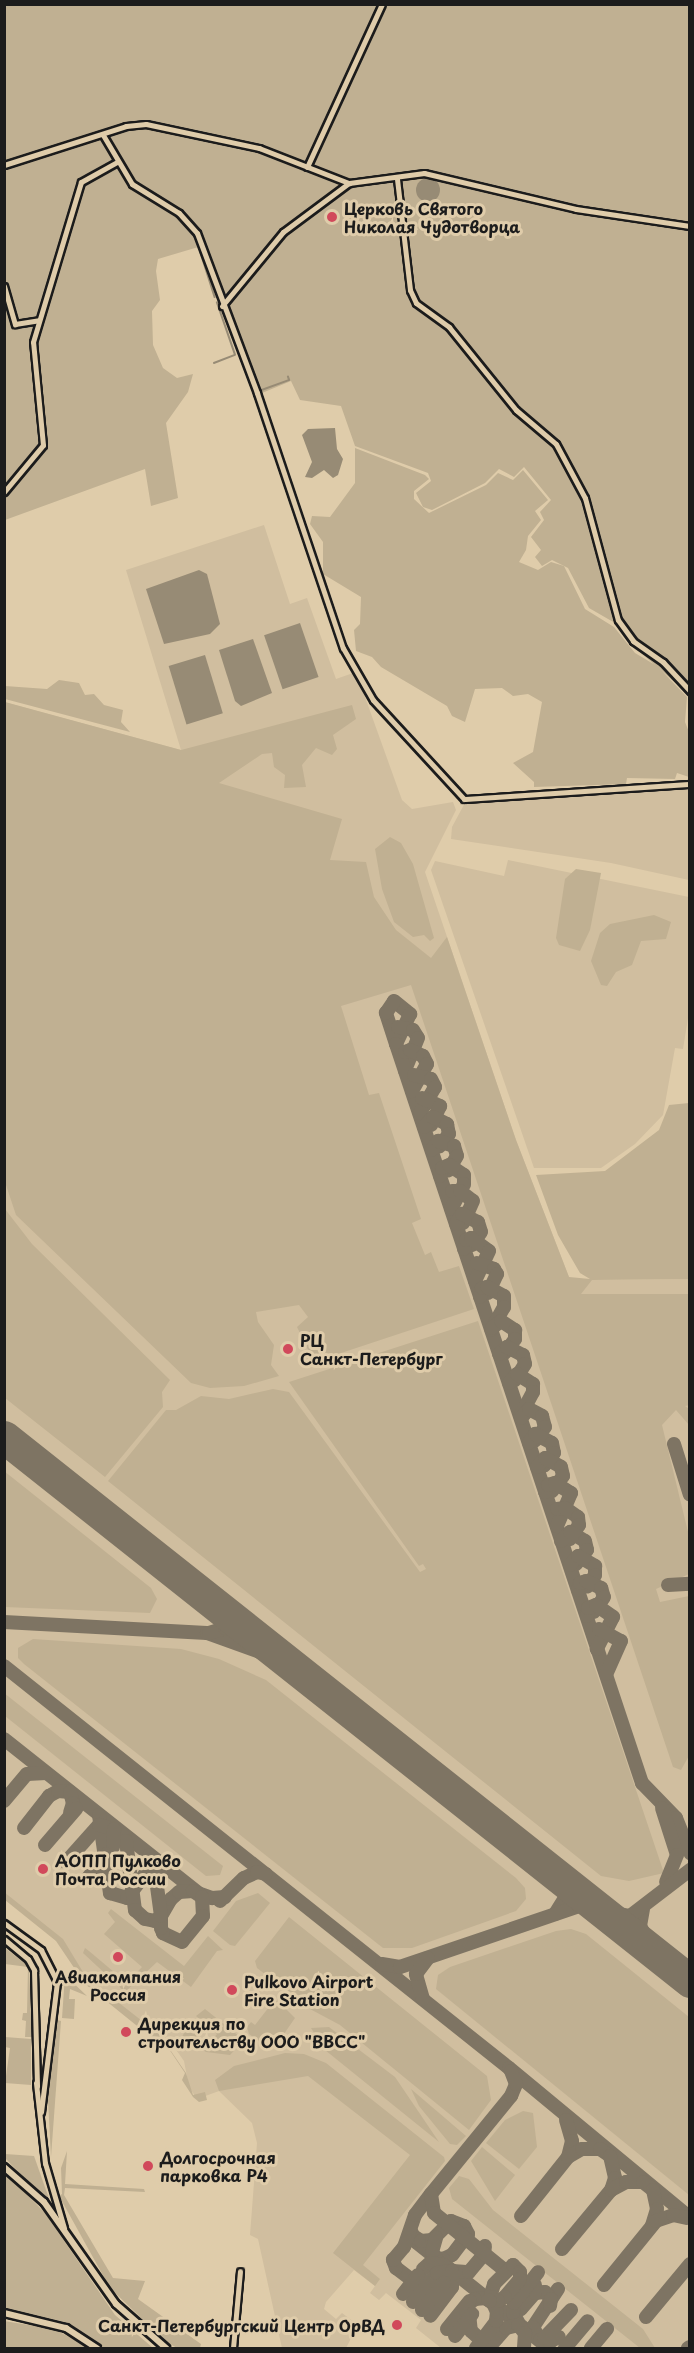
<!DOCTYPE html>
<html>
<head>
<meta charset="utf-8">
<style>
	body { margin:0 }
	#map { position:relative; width:694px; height:2353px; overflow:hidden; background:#dfccaa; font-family:"Playpen Sans",sans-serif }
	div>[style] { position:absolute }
	.built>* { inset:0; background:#d0be9f }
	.green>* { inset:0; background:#c0b092 }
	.water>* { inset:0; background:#978b75; transform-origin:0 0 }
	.round { border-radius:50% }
	.stream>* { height:1.5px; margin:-0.75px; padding:0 0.75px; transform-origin:0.75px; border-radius:0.75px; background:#978b75 }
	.taxiway>* { height:14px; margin:-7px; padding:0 7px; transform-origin:7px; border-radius:7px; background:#7e7463 }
	.runway>* { height:33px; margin:-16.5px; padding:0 16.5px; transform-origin:16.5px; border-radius:16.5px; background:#7e7463 }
	.roads { filter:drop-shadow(2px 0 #1c1c1c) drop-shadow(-2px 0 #1c1c1c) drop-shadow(0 2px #1c1c1c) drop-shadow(0 -2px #1c1c1c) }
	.minor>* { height:5px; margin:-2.5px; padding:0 2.5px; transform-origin:2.5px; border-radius:2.5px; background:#dfccaa }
	.major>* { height:6px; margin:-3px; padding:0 3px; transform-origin:3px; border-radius:3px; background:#dfccaa }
	.dots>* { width:16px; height:16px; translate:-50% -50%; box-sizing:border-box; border:3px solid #dfccaa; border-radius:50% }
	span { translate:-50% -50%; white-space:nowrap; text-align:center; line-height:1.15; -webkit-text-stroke:6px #dfccaa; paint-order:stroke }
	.poi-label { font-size:16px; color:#1c1c1c; font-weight:700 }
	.left { translate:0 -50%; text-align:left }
	.right { translate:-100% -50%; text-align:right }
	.frame { position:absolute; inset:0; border:6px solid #1c1c1c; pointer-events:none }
</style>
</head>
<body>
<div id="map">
	<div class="built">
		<i style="clip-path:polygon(264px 525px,290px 604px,307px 598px,336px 679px,356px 672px,402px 800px,412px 809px,453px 802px,456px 810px,425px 872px,516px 1140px,569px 1277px,574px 1280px,689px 1279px,689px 2348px,441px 2348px,416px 2328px,421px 2320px,386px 2293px,379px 2300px,370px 2293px,375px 2286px,354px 2270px,326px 2302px,324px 2309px,336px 2319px,342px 2313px,358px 2325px,346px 2348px,282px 2348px,258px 2239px,250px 2235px,257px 2143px,252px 2123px,219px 2091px,197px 2099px,189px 2087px,184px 2061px,172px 2044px,87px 1981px,59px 1941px,5px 1897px,4px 702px,181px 750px,126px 570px)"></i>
		<i style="clip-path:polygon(689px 786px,689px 880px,611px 863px,451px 839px,452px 827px,466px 801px)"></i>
		<i style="clip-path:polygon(508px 860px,689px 897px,689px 1012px,683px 1049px,675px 1048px,663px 1115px,635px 1144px,601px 1168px,534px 1168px,431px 870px,435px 861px,504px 876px)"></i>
	</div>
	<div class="green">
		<i style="clip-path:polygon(4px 5px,689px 5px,689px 695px,632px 645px,615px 623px,589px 608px,568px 568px,552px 560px,542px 566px,535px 557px,541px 550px,531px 537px,544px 520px,540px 512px,551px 500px,524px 467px,514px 477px,499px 469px,485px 483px,432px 510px,423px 507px,416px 493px,431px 481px,428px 473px,355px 446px,341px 406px,300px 400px,291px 381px,262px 393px,205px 245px,158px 259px,156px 271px,160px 300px,152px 311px,153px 345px,163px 368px,177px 378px,193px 374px,188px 392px,166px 423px,178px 498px,151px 506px,145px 469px,5px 520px)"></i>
		<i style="clip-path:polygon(355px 448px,425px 475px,429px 479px,414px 491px,414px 499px,429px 513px,486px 485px,498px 473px,513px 480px,523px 470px,548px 500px,535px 511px,541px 520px,528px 536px,526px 550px,519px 562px,538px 570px,551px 562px,564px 566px,585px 609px,614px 627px,635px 653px,657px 666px,687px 697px,685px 722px,689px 732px,689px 777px,677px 773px,675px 779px,627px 778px,626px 784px,534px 787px,534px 782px,513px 763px,533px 752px,542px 702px,528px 694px,513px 696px,502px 688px,475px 689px,465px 722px,452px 716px,447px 706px,381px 667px,372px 657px,356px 651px,354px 630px,360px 624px,361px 597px,323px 574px,323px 542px,310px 524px,312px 516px,330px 517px,355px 483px)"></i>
		<i style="clip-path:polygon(59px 680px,79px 683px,85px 695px,94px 694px,104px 705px,123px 710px,121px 722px,130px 732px,5px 699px,5px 686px,47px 689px)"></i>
		<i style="clip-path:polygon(5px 702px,181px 750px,352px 705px,356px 719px,333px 735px,337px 749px,332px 755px,316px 748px,302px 765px,306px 787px,284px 788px,285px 775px,274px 767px,272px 753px,262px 754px,219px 783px,342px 819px,330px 860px,366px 862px,374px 897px,396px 930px,431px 958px,447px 937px,516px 1140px,569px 1277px,590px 1279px,580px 1273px,558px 1235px,536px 1175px,605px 1171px,659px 1130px,669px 1105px,689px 1103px,689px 1279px,592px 1280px,581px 1294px,689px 1294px,690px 1405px,685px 1406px,689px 1409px,689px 1425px,676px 1410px,662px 1425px,689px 1536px,689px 1574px,656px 1589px,660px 1602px,689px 1596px,690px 1754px,681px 1770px,673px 1767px,411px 985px,341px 1006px,369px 1095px,379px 1093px,421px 1219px,412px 1223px,425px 1255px,431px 1252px,439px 1272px,459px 1266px,474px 1309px,314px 1362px,297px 1327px,308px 1317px,299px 1305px,256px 1312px,258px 1322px,274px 1345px,271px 1365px,279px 1376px,244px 1386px,210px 1388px,191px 1383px,16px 1215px,4px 1179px)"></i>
		<i style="clip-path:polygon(390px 837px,401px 843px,413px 864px,434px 938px,430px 941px,424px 935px,413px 937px,394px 922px,382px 889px,375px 849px)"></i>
		<i style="clip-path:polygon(576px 869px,601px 873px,590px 930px,580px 951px,559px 945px,556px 938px,565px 879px)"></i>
		<i style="clip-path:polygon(654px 915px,671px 922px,666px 939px,641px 941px,632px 965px,616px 972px,607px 986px,601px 985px,591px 961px,600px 933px,610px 924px)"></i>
		<i style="clip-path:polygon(5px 1209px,32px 1244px,170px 1380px,162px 1392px,163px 1407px,105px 1477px,5px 1398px)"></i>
		<i style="clip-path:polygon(478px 1321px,664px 1873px,629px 1881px,601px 1876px,108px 1481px,166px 1410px,176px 1410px,201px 1396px,229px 1399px,273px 1389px,289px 1392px,420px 1572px,426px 1569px,423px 1564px,419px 1566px,289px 1382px)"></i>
		<i style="clip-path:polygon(4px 1471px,151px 1588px,157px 1599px,150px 1613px,5px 1607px)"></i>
		<i style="clip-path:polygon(33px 1639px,181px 1649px,219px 1659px,266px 1680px,516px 1878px,525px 1888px,526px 1899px,516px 1911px,412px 1948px,383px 1948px,24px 1664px,18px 1658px,18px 1648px)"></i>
		<i style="clip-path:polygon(4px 1693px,223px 1866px,220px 1875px,206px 1876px,5px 1716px)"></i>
		<i style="clip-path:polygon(4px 1892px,63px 1939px,86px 1977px,160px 2035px,186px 2073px,193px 2095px,205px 2092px,207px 2100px,199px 2102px,193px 2097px,182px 2080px,185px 2073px,167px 2046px,162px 2046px,85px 1984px,56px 1941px,5px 1900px)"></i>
		<i style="clip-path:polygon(258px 1893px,270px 1903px,235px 1946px,230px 1945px,213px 1931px,236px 1901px)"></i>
		<i style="clip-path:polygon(111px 1909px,184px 1966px,208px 1936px,223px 1950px,217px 1951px,191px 1987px,157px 1962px,125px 1992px,83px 1953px,85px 1948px,89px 1951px,127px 1983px,142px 1967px,104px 1934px,115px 1922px,108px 1913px)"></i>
		<i style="clip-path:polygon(289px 1917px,487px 2076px,491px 2100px,469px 2130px,340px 2025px,310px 2009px,257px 1968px,255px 1961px)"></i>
		<i style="clip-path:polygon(571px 1929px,586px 1934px,689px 2017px,689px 2195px,436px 1989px,438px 1975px,450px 1967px,556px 1931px)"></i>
		<i style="clip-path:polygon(4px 1947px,29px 1967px,32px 2037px,25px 2037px,26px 2021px,22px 2020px,23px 2013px,27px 2013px,28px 1967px,5px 1964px)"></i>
		<i style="clip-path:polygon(65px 1975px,87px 1996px,70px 1989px,69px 1999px,75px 1999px,74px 2019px,62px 2018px)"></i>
		<i style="clip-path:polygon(270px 2000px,278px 2001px,295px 2018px,277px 2044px,267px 2047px,249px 2034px,247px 2027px,251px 2022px,255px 2025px,269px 2007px,265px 2004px)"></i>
		<i style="clip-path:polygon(205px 2009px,240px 2037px,241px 2043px,230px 2055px,206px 2052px,182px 2037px,185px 2031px,198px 2035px,206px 2047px,217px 2034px,196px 2016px)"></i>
		<i style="clip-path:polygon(57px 2020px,61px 2021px,51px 2157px,48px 2100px)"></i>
		<i style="clip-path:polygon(329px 2027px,395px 2077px,439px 2142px,325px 2050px,311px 2028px)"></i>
		<i style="clip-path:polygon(5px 2037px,31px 2039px,31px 2085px,5px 2083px,10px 2048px,5px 2047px)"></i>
		<i style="clip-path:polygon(285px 2053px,304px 2054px,326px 2063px,444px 2157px,445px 2161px,363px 2265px,380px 2279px,375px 2286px,333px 2253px,410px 2155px,308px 2076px,219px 2091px,215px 2080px,234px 2066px)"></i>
		<i style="clip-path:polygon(411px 2089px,466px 2136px,457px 2145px,450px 2144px,419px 2106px)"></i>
		<i style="clip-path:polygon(523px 2111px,533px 2113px,537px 2147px,519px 2169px,486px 2143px,505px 2120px)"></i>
		<i style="clip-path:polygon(482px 2147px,515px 2175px,495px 2201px,471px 2161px)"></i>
		<i style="clip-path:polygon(67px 2151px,65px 2184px,144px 2189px,145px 2192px,65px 2188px,64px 2195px,113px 2278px,145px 2281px,138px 2299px,201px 2344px,200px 2348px,177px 2348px,165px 2341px,110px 2288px,59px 2196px,62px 2194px,61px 2168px)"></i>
		<i style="clip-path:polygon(5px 2154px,34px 2156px,52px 2207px,5px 2158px)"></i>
		<i style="clip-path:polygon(4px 2171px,45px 2213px,115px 2315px,153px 2348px,104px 2348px,71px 2326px,5px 2309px)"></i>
		<i style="clip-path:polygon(459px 2176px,469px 2179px,493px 2210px,643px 2329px,655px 2348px,640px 2348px,452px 2199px,449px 2188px)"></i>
		<i style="clip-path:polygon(4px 2321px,54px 2329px,90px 2348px,5px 2348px)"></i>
	</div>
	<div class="water">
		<i class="round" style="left:416px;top:178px;width:24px;height:24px"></i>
		<i style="clip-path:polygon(335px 428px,337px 449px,343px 459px,338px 475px,333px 478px,324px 470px,312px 478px,305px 477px,312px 462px,302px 435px,308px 429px)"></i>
		<i style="clip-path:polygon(199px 570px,207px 574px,220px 624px,210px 634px,164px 644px,146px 589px)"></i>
		<i style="left:300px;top:623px;width:57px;height:38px;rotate:71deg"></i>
		<i style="clip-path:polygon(253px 639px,272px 693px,241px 706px,235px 701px,219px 650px)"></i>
		<i style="left:205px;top:655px;width:61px;height:38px;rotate:73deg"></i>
	</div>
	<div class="stream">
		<i style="left:201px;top:253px;width:46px;rotate:72.3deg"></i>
		<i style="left:214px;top:363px;width:22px;rotate:-21deg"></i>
		<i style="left:235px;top:355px;width:55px;rotate:-109.1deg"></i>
		<i style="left:259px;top:391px;width:32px;rotate:-20deg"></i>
		<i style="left:289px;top:380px;width:3px;rotate:-108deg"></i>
	</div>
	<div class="taxiway">
		<i style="left:394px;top:1001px;width:21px;rotate:39deg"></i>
		<i style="left:410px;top:1014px;width:33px;rotate:115deg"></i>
		<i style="left:396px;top:1044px;width:33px;rotate:-108deg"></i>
		<i style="left:386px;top:1013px;width:14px;rotate:-56deg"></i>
		<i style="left:398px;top:1027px;width:15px;rotate:11deg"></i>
		<i style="left:413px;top:1030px;width:9px;rotate:58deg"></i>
		<i style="left:418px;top:1038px;width:35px;rotate:112deg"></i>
		<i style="left:396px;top:1044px;width:779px;rotate:71.59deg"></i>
		<i style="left:642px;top:1783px;width:49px;rotate:45.8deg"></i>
		<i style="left:676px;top:1818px;width:38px;rotate:68deg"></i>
		<i style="left:405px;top:1052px;width:5px;rotate:-22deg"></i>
		<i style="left:410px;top:1050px;width:14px;rotate:25deg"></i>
		<i style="left:423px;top:1056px;width:9px;rotate:63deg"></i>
		<i style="left:427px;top:1064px;width:31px;rotate:119deg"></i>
		<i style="left:414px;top:1075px;width:17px;rotate:13deg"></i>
		<i style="left:431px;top:1079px;width:9px;rotate:63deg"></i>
		<i style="left:435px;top:1087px;width:30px;rotate:120deg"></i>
		<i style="left:422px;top:1098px;width:20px;rotate:24deg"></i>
		<i style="left:440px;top:1106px;width:21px;rotate:115deg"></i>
		<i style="left:424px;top:1127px;width:13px;rotate:-48deg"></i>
		<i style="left:433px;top:1117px;width:16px;rotate:27deg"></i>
		<i style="left:447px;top:1124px;width:10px;rotate:79deg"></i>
		<i style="left:449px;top:1134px;width:16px;rotate:128deg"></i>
		<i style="left:432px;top:1150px;width:11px;rotate:-56deg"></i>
		<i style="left:438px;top:1141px;width:17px;rotate:17deg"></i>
		<i style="left:454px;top:1146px;width:10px;rotate:73deg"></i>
		<i style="left:457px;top:1156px;width:17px;rotate:121deg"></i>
		<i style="left:440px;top:1176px;width:8px;rotate:-76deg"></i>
		<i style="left:442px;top:1168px;width:8px;rotate:-23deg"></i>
		<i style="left:449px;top:1165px;width:18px;rotate:34deg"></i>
		<i style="left:464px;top:1175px;width:9px;rotate:90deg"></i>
		<i style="left:464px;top:1184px;width:28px;rotate:117deg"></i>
		<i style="left:452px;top:1191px;width:8px"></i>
		<i style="left:460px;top:1191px;width:16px;rotate:38deg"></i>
		<i style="left:473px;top:1201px;width:24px;rotate:114deg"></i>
		<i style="left:456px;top:1224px;width:12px;rotate:-59deg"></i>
		<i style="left:462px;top:1214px;width:18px;rotate:27deg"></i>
		<i style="left:478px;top:1222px;width:10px;rotate:73deg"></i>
		<i style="left:481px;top:1232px;width:16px;rotate:125deg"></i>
		<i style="left:464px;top:1249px;width:9px;rotate:-77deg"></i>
		<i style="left:466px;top:1240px;width:5px;rotate:-22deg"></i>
		<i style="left:471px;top:1238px;width:22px;rotate:36deg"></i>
		<i style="left:489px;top:1251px;width:33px;rotate:115deg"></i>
		<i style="left:477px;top:1263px;width:18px;rotate:19deg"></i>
		<i style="left:494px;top:1269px;width:6px;rotate:59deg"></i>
		<i style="left:497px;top:1274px;width:21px;rotate:115deg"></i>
		<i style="left:480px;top:1297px;width:9px;rotate:-77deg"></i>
		<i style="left:482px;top:1288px;width:5px;rotate:-11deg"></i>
		<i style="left:487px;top:1287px;width:19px;rotate:28deg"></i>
		<i style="left:504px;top:1296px;width:11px;rotate:90deg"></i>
		<i style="left:504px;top:1307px;width:26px;rotate:119deg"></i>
		<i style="left:492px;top:1328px;width:11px;rotate:-38deg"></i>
		<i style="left:501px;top:1321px;width:17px;rotate:33deg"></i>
		<i style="left:515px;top:1330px;width:9px;rotate:90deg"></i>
		<i style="left:515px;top:1339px;width:17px;rotate:126deg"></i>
		<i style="left:499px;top:1354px;width:11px;rotate:-41deg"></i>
		<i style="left:507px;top:1347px;width:18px;rotate:27deg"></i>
		<i style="left:523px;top:1355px;width:9px;rotate:77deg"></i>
		<i style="left:525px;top:1364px;width:19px;rotate:122deg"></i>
		<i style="left:509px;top:1383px;width:12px;rotate:-48deg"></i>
		<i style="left:517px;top:1374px;width:19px;rotate:32deg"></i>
		<i style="left:533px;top:1384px;width:8px;rotate:90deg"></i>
		<i style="left:533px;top:1392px;width:27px;rotate:118deg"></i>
		<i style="left:521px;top:1418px;width:12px;rotate:-48deg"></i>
		<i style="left:529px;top:1409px;width:15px;rotate:28deg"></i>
		<i style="left:542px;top:1416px;width:11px;rotate:75deg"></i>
		<i style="left:545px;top:1427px;width:17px;rotate:126deg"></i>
		<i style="left:529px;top:1443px;width:11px;rotate:-56deg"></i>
		<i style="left:535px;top:1434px;width:19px;rotate:28deg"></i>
		<i style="left:552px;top:1443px;width:10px;rotate:79deg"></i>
		<i style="left:554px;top:1453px;width:16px;rotate:128deg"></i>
		<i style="left:674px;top:1444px;width:53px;rotate:72.6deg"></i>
		<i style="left:537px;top:1467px;width:12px;rotate:-48deg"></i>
		<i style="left:545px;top:1458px;width:18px;rotate:29deg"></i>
		<i style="left:561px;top:1467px;width:9px;rotate:77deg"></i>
		<i style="left:563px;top:1476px;width:19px;rotate:126deg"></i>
		<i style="left:545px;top:1492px;width:8px;rotate:-67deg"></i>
		<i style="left:548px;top:1485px;width:7px;rotate:-16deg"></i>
		<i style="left:555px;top:1483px;width:19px;rotate:32deg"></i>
		<i style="left:571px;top:1493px;width:36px;rotate:113deg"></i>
		<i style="left:557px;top:1509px;width:8px;rotate:-7deg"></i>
		<i style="left:565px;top:1508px;width:16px;rotate:35deg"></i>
		<i style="left:578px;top:1517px;width:8px;rotate:83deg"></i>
		<i style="left:579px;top:1525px;width:17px;rotate:123deg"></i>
		<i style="left:561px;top:1541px;width:13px;rotate:-45deg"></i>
		<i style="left:570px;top:1532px;width:17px;rotate:31deg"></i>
		<i style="left:585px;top:1541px;width:9px;rotate:77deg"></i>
		<i style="left:587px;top:1550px;width:18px;rotate:128deg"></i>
		<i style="left:570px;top:1565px;width:12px;rotate:-48deg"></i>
		<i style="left:578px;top:1556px;width:20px;rotate:30deg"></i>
		<i style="left:595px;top:1566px;width:9px;rotate:90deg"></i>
		<i style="left:595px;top:1575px;width:14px;rotate:124deg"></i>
		<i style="left:668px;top:1585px;width:22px;rotate:-3deg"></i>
		<i style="left:578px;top:1590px;width:7px;rotate:-74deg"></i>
		<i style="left:580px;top:1583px;width:6px;rotate:-18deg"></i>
		<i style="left:586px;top:1581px;width:17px;rotate:25deg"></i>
		<i style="left:601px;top:1588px;width:9px;rotate:72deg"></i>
		<i style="left:604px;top:1597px;width:18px;rotate:124deg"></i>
		<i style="left:587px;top:1616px;width:8px;rotate:-83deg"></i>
		<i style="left:588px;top:1608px;width:9px;rotate:-21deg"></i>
		<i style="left:596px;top:1605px;width:21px;rotate:35deg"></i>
		<i style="left:613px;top:1617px;width:36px;rotate:117deg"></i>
		<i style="left:4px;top:1622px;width:203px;rotate:3.1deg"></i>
		<i style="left:207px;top:1633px;width:56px;rotate:19.7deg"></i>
		<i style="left:260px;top:1652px;width:53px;rotate:28deg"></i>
		<i style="left:599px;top:1629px;width:25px;rotate:29deg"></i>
		<i style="left:621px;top:1641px;width:36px;rotate:114deg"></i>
		<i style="left:209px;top:1633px;width:17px;rotate:-17deg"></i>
		<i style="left:225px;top:1628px;width:16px;rotate:-90deg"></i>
		<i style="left:4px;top:1666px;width:645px;rotate:38.52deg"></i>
		<i style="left:509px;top:2068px;width:235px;rotate:39.6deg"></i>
		<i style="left:4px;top:1739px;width:248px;rotate:38.4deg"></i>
		<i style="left:198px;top:1893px;width:15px;rotate:20deg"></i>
		<i style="left:212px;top:1898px;width:13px;rotate:-4deg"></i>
		<i style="left:4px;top:1801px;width:35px;rotate:-50deg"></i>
		<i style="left:27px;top:1774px;width:19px;rotate:-3deg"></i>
		<i style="left:662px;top:1808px;width:49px;rotate:72.3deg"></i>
		<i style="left:677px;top:1855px;width:29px;rotate:112deg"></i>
		<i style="left:99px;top:1815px;width:79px;rotate:82deg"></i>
		<i style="left:110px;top:1893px;width:18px;rotate:16deg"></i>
		<i style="left:127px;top:1898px;width:36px;rotate:-53deg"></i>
		<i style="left:149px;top:1869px;width:14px;rotate:-4deg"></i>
		<i style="left:24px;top:1828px;width:41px;rotate:-52deg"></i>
		<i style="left:49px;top:1796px;width:10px;rotate:-29deg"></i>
		<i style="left:58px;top:1791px;width:12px;rotate:5deg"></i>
		<i style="left:70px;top:1792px;width:11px;rotate:75deg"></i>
		<i style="left:73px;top:1803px;width:10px;rotate:107deg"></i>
		<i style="left:122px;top:1834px;width:8px;rotate:60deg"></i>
		<i style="left:126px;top:1841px;width:70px;rotate:82.6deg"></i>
		<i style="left:135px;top:1910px;width:13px;rotate:42deg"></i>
		<i style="left:145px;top:1919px;width:10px;rotate:11deg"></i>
		<i style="left:155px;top:1921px;width:8px;rotate:-40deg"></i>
		<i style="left:161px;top:1916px;width:20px;rotate:-60deg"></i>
		<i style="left:171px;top:1899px;width:11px;rotate:-41deg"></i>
		<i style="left:179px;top:1892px;width:14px;rotate:-4deg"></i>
		<i style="left:193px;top:1891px;width:11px;rotate:34deg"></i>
		<i style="left:202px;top:1897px;width:19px;rotate:87deg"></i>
		<i style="left:203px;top:1916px;width:33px;rotate:129deg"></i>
		<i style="left:182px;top:1942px;width:21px;rotate:-155deg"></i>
		<i style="left:163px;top:1933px;width:5px;rotate:-112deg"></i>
		<i style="left:161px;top:1928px;width:12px;rotate:-90deg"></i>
		<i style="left:161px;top:1916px;width:52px;rotate:-97.7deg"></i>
		<i style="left:154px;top:1864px;width:10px;rotate:-119deg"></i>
		<i style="left:45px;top:1845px;width:48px;rotate:-49.3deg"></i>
		<i style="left:66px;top:1862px;width:50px;rotate:-48.3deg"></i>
		<i style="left:99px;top:1825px;width:16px;rotate:15deg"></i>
		<i style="left:114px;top:1829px;width:18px;rotate:93deg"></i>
		<i style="left:87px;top:1879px;width:31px;rotate:-52deg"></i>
		<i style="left:220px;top:1901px;width:33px;rotate:-44deg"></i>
		<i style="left:244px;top:1878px;width:14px;rotate:-25deg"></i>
		<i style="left:257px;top:1872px;width:9px;rotate:13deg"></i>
		<i style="left:643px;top:1909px;width:17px;rotate:100deg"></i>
		<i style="left:640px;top:1926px;width:32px;rotate:62deg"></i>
		<i style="left:555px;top:1914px;width:25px;rotate:-58deg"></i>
		<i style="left:568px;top:1893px;width:11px;rotate:-105deg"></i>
		<i style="left:382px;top:1964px;width:18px;rotate:9deg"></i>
		<i style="left:400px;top:1967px;width:189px;rotate:-18.8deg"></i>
		<i style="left:579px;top:1906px;width:52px;rotate:11.1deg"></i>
		<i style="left:630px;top:1916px;width:76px;rotate:-37.5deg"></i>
		<i style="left:423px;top:1999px;width:26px;rotate:-106deg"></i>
		<i style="left:416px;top:1974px;width:20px;rotate:-53deg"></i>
		<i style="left:566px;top:2120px;width:22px;rotate:74deg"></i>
		<i style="left:572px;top:2141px;width:16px;rotate:104deg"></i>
		<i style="left:431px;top:2194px;width:127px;rotate:-50.8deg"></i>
		<i style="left:511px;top:2096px;width:13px;rotate:-67deg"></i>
		<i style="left:516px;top:2084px;width:14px;rotate:-111deg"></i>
		<i style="left:521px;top:2216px;width:75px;rotate:-51.5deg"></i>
		<i style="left:568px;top:2157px;width:16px;rotate:-30deg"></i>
		<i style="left:582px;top:2149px;width:18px"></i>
		<i style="left:600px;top:2149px;width:12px;rotate:35deg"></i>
		<i style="left:610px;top:2156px;width:23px;rotate:77deg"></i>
		<i style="left:615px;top:2178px;width:13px;rotate:108deg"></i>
		<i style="left:411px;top:2231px;width:12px;rotate:66deg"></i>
		<i style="left:416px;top:2242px;width:170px;rotate:38.6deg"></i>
		<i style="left:415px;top:2237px;width:7px;rotate:34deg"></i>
		<i style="left:421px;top:2241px;width:11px;rotate:-5deg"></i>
		<i style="left:432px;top:2240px;width:27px;rotate:-45deg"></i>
		<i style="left:451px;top:2221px;width:14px;rotate:21deg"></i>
		<i style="left:464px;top:2226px;width:9px;rotate:63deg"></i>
		<i style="left:468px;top:2234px;width:26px;rotate:127deg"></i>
		<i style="left:452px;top:2255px;width:10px;rotate:156deg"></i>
		<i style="left:443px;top:2259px;width:7px;rotate:-172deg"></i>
		<i style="left:436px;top:2258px;width:7px;rotate:-124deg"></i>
		<i style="left:432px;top:2252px;width:15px;rotate:-74deg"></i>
		<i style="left:562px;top:2249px;width:77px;rotate:-50.3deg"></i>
		<i style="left:611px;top:2190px;width:17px;rotate:-28deg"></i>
		<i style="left:626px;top:2182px;width:17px"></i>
		<i style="left:643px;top:2182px;width:13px;rotate:39deg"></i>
		<i style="left:653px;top:2190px;width:19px;rotate:78deg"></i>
		<i style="left:657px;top:2209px;width:17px;rotate:107deg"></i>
		<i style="left:423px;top:2269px;width:9px;rotate:-41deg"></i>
		<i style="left:430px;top:2263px;width:14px;rotate:8deg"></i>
		<i style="left:453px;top:2271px;width:16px;rotate:4deg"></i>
		<i style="left:469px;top:2272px;width:23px;rotate:-50deg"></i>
		<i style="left:484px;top:2254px;width:8px;rotate:-83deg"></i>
		<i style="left:430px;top:2281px;width:14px;rotate:172deg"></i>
		<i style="left:416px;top:2283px;width:25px;rotate:-143deg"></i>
		<i style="left:396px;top:2268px;width:9px;rotate:-111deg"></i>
		<i style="left:393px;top:2260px;width:17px;rotate:-50deg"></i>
		<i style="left:404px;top:2247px;width:34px;rotate:-71deg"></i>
		<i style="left:415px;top:2215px;width:26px;rotate:-53deg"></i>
		<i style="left:431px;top:2194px;width:19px;rotate:81deg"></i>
		<i style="left:434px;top:2213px;width:87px;rotate:39deg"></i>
		<i style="left:604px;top:2285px;width:82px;rotate:-50.9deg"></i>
		<i style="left:656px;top:2221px;width:18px;rotate:-19deg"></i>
		<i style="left:673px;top:2215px;width:14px;rotate:12deg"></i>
		<i style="left:558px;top:2289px;width:45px;rotate:123.3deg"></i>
		<i style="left:533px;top:2327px;width:15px;rotate:62deg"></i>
		<i style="left:540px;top:2340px;width:9px;rotate:13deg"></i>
		<i style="left:549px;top:2342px;width:11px;rotate:-27deg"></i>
		<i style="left:535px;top:2293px;width:10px;rotate:-6deg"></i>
		<i style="left:545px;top:2292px;width:9px;rotate:49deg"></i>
		<i style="left:551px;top:2299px;width:7px;rotate:98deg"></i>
		<i style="left:403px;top:2294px;width:24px;rotate:-52deg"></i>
		<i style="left:486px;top:2298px;width:11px;rotate:175deg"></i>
		<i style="left:475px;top:2299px;width:9px;rotate:144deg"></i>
		<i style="left:468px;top:2304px;width:27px;rotate:84deg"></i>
		<i style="left:471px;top:2331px;width:15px;rotate:42deg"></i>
		<i style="left:482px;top:2341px;width:15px;rotate:-11deg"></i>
		<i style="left:413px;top:2302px;width:38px;rotate:-50deg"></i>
		<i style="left:437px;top:2273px;width:15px;rotate:-8deg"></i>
		<i style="left:452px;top:2271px;width:16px;rotate:90deg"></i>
		<i style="left:452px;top:2287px;width:36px;rotate:127deg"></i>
		<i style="left:422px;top:2310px;width:35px;rotate:-51deg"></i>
		<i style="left:505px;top:2313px;width:16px;rotate:-14deg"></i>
		<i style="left:521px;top:2309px;width:21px;rotate:-49deg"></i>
		<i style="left:535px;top:2293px;width:8px;rotate:-90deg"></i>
		<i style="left:646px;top:2317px;width:69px;rotate:-50.3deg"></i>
		<i style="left:518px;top:2322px;width:10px;rotate:-119deg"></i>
		<i style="left:513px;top:2313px;width:10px;rotate:-84deg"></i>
		<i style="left:514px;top:2303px;width:39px;rotate:-52deg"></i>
		<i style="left:447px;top:2329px;width:36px;rotate:-51deg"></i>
		<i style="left:455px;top:2336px;width:28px;rotate:-52deg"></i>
		<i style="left:544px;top:2338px;width:39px;rotate:-46deg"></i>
		<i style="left:492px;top:2344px;width:21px;rotate:-49deg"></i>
		<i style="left:506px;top:2328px;width:12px;rotate:-14deg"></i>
		<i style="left:518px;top:2325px;width:11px;rotate:49deg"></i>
		<i style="left:525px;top:2333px;width:15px;rotate:94deg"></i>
		<i style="left:476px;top:2348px;width:34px;rotate:-53deg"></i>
		<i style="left:496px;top:2321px;width:9px;rotate:-84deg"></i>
		<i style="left:497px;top:2312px;width:12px;rotate:-114deg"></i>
		<i style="left:492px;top:2301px;width:7px;rotate:-98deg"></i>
		<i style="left:491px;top:2294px;width:10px;rotate:-73deg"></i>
		<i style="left:494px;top:2284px;width:27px;rotate:-45deg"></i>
		<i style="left:513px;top:2265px;width:10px;rotate:45deg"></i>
		<i style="left:520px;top:2272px;width:7px;rotate:90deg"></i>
		<i style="left:520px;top:2279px;width:23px;rotate:130deg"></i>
		<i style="left:505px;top:2297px;width:8px;rotate:150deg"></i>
		<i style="left:498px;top:2301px;width:8px;rotate:180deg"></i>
		<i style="left:490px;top:2301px;width:2px;rotate:-153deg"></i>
		<i style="left:565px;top:2348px;width:35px;rotate:-50deg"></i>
		<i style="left:591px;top:2348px;width:25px;rotate:-50deg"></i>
		<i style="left:688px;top:2348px;width:2px;rotate:-27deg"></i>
	</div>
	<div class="runway">
		<i style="left:4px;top:1437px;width:876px;rotate:38.41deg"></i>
	</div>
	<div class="roads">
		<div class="minor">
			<i style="left:103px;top:135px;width:57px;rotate:59.4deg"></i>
			<i style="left:132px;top:184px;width:55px;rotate:31.7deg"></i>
			<i style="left:179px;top:213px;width:27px;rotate:48deg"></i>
			<i style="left:197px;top:233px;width:171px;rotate:69.4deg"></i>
			<i style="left:257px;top:393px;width:269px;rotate:71.4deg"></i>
			<i style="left:343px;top:648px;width:60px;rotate:60deg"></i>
			<i style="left:373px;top:700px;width:134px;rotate:47.4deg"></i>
			<i style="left:464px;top:799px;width:226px;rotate:-3.8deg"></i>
			<i style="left:4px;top:165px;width:128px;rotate:-17.7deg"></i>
			<i style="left:126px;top:126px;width:20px;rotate:-6deg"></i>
			<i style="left:146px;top:124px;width:116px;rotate:12deg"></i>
			<i style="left:259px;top:148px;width:97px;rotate:21.3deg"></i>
			<i style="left:349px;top:183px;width:76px;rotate:-7.6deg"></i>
			<i style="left:424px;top:173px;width:156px;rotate:13.3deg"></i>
			<i style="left:576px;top:209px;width:115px;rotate:8.5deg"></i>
			<i style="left:307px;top:167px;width:179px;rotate:-65.3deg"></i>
			<i style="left:397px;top:179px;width:112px;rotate:83.3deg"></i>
			<i style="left:410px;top:290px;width:14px;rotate:65deg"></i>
			<i style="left:416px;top:303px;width:41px;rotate:36deg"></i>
			<i style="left:449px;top:327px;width:107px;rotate:51.1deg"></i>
			<i style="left:516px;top:410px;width:52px;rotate:40.4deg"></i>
			<i style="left:556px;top:444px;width:61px;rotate:61.8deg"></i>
			<i style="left:585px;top:498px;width:126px;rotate:74.9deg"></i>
			<i style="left:618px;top:620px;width:26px;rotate:54deg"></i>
			<i style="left:633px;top:641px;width:37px;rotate:35deg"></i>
			<i style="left:663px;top:662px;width:40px;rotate:47deg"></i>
			<i style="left:4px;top:286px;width:40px;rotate:74deg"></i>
			<i style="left:15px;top:324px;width:24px;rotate:-9deg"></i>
			<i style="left:222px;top:306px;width:96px;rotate:-50.5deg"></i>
			<i style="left:283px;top:232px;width:82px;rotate:-36.6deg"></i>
			<i style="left:4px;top:492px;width:61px;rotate:-50.3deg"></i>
			<i style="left:43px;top:445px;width:103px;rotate:-95.5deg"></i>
			<i style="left:33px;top:342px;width:167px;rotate:-73.3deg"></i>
			<i style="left:81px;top:182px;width:41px;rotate:-29.1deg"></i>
			<i style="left:4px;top:1923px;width:46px;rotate:36.1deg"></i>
			<i style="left:41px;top:1950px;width:36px;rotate:63deg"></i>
			<i style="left:57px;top:1982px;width:131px;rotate:97deg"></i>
			<i style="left:4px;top:1939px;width:31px;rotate:40deg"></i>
			<i style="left:28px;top:1959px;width:13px;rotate:61deg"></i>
			<i style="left:34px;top:1970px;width:116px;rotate:88.5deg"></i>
			<i style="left:36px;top:2083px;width:81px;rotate:83.6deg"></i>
			<i style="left:45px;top:2163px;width:68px;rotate:73.7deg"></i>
			<i style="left:233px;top:2348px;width:77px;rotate:-84.8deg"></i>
		</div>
		<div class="major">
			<i style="left:4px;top:2167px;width:53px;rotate:41.2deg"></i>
			<i style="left:44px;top:2202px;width:125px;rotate:54.8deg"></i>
			<i style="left:116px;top:2304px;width:67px;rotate:41.3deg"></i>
			<i style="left:4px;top:2313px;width:64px;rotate:13.6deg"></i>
			<i style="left:66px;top:2328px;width:37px;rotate:33deg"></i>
		</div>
	</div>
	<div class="dots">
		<i style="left:332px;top:217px;background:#d1495b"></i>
		<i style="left:288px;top:1349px;background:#d1495b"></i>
		<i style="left:43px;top:1869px;background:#d1495b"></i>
		<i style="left:118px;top:1957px;background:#d1495b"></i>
		<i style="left:232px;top:1990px;background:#d1495b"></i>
		<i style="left:126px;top:2032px;background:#d1495b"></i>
		<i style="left:148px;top:2166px;background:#d1495b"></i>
		<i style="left:397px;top:2325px;background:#d1495b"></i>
	</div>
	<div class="poi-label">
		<span class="left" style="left:344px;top:217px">Церковь Святого<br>Николая Чудотворца</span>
		<span class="left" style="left:300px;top:1349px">РЦ<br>Санкт-Петербург</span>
		<span class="left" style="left:55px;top:1869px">АОПП Пулково<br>Почта России</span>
		<span style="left:118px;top:1985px">Авиакомпания<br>Россия</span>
		<span class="left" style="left:244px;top:1990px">Pulkovo Airport<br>Fire Station</span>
		<span class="left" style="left:138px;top:2032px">Дирекция по<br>строительству ООО "ВВСС"</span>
		<span class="left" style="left:160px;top:2166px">Долгосрочная<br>парковка P4</span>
		<span class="right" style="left:385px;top:2325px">Санкт-Петербургский Центр ОрВД</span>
	</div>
	<div class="frame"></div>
</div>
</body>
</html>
